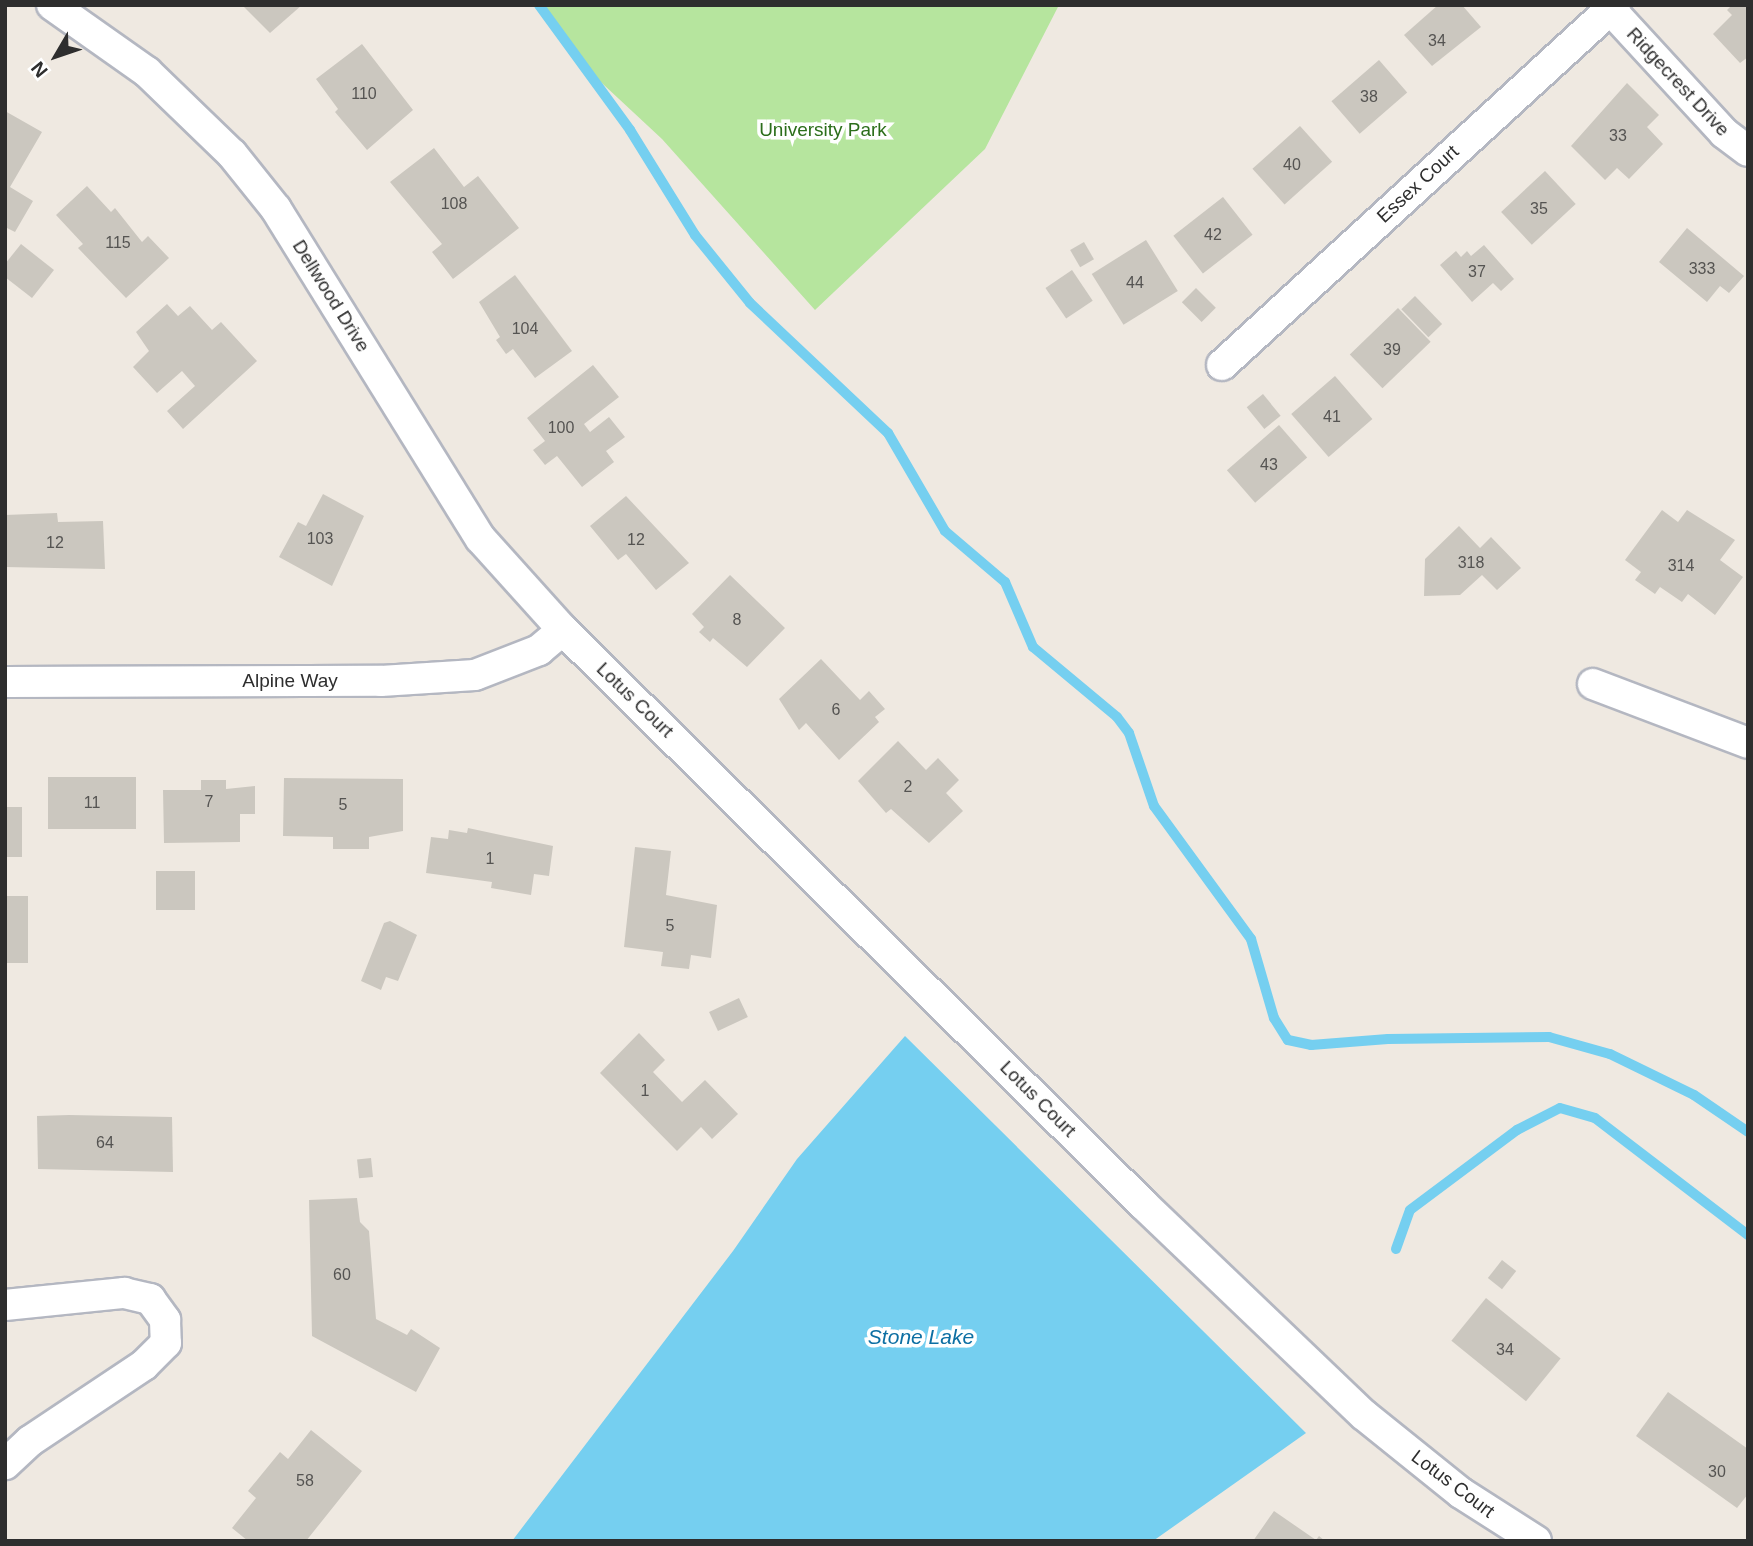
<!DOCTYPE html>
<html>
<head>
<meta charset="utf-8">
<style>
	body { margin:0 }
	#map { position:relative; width:1753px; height:1546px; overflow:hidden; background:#efe9e1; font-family:Arial,sans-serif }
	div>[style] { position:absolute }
	.green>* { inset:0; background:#b6e59e }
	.water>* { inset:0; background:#75cff0 }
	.stream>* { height:10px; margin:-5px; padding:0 5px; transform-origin:5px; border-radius:5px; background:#75cff0 }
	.building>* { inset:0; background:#cbc7bf; transform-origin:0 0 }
	.roads { filter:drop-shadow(2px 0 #b4b7c1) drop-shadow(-2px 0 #b4b7c1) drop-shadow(0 2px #b4b7c1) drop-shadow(0 -2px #b4b7c1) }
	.street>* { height:30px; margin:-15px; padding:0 15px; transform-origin:15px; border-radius:15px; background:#fff }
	span { translate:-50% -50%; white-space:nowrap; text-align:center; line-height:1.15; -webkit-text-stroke:7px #fff; paint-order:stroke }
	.number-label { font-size:16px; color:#555452 }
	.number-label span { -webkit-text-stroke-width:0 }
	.street-label { font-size:19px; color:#2e2e2e }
	.park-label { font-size:19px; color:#2c6e1b }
	.water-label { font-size:21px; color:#0d6fa3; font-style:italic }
	.frame { position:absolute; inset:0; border:7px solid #2e2e2e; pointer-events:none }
	.north { position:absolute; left:21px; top:21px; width:70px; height:70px; -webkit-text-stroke:5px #fff; paint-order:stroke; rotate:231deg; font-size:19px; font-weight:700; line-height:28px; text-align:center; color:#2e2e2e }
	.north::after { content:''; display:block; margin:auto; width:24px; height:32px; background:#2e2e2e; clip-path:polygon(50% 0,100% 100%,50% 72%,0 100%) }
</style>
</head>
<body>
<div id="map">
	<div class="green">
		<i style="clip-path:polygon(535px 5px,1059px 5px,985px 149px,815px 310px,662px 139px,590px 72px)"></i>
	</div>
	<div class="water">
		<i style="clip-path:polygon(905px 1036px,1306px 1433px,1153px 1541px,512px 1541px,733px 1251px,797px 1159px)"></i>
	</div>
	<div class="stream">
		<i style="left:539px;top:5px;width:155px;rotate:53.9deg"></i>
		<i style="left:630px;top:130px;width:123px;rotate:58.2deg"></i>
		<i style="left:695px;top:235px;width:87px;rotate:51deg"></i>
		<i style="left:750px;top:303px;width:190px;rotate:43.3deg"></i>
		<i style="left:888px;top:433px;width:113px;rotate:59.8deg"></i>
		<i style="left:945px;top:531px;width:79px;rotate:40.4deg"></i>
		<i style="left:1005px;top:582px;width:71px;rotate:66.7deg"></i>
		<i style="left:1033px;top:647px;width:109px;rotate:39.8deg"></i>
		<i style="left:1117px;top:717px;width:20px;rotate:53deg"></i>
		<i style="left:1129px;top:733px;width:77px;rotate:71.1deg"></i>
		<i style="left:1154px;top:806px;width:165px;rotate:53.9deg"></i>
		<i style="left:1251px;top:939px;width:82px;rotate:73.8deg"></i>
		<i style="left:1274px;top:1018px;width:26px;rotate:58deg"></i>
		<i style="left:1288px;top:1040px;width:24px;rotate:12deg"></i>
		<i style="left:1311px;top:1045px;width:77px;rotate:-4.5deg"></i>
		<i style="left:1388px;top:1039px;width:161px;rotate:-0.7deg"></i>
		<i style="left:1549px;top:1037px;width:63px;rotate:15.6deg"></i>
		<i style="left:1610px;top:1054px;width:93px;rotate:26deg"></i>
		<i style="left:1694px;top:1095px;width:65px;rotate:34.4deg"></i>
		<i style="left:1396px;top:1249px;width:41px;rotate:-70.3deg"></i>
		<i style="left:1410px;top:1210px;width:134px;rotate:-36.8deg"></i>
		<i style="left:1517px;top:1130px;width:48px;rotate:-27.1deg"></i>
		<i style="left:1560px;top:1108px;width:36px;rotate:16deg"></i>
		<i style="left:1595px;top:1118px;width:193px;rotate:37.4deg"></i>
	</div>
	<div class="building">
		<i style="clip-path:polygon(242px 5px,302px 5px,270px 33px)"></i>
		<i style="clip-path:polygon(1438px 5px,1462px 5px,1481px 27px,1432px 66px,1404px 35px)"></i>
		<i style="clip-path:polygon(1732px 5px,1748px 5px,1748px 57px,1740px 63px,1713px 34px,1732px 15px,1727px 10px)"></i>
		<i style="clip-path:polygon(362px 44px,413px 110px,367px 150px,335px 112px,338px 109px,316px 79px)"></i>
		<i style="left:1379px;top:60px;width:43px;height:63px;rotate:49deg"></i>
		<i style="clip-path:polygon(1627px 83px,1659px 115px,1647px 127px,1663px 144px,1629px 179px,1617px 168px,1605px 180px,1571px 146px)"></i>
		<i style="clip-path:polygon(5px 111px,42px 132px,10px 187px,33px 201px,15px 232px,5px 227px)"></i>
		<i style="left:1300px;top:126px;width:48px;height:64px;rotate:48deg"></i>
		<i style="clip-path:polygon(434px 148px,464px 187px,478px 176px,519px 228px,453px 279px,432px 252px,442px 244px,390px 182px)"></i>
		<i style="left:1545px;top:171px;width:45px;height:60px;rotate:47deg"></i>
		<i style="clip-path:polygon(87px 186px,111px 212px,115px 208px,142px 242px,148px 236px,169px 258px,126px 298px,78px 248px,83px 244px,56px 215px)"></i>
		<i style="left:1223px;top:197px;width:48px;height:63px;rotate:52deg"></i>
		<i style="clip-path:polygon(1687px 228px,1744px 276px,1729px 293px,1720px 286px,1707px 302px,1659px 262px)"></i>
		<i style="left:1146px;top:240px;width:60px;height:64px;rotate:58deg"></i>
		<i style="left:1084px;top:242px;width:20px;height:16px;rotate:60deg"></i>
		<i style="clip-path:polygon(21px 244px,54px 270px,32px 298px,5px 277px,5px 264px)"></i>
		<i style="clip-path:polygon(1484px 245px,1514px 279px,1501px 291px,1493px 283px,1472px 302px,1440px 265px,1456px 251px,1461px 257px,1467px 251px,1471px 256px)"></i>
		<i style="left:1072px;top:270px;width:37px;height:32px;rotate:56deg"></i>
		<i style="clip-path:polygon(515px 275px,572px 351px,535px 378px,513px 349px,506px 354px,496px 340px,500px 337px,479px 302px)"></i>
		<i style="left:1196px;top:288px;width:28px;height:20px;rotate:45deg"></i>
		<i style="left:1415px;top:296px;width:39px;height:19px;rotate:46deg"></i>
		<i style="clip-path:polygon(167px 304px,178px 316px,190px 306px,212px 330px,221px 322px,257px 361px,183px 429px,167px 411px,195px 386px,182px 371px,157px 393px,133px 367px,149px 351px,136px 332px)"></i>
		<i style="left:1398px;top:308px;width:47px;height:67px;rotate:46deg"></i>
		<i style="clip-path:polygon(593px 365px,619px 397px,584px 424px,590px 432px,609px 417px,625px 437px,606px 451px,614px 462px,582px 487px,557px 456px,545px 465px,533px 450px,545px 441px,527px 418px)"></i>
		<i style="left:1335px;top:376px;width:57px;height:58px;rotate:49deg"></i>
		<i style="left:1263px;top:394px;width:28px;height:21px;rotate:51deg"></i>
		<i style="left:1279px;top:425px;width:43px;height:69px;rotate:49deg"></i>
		<i style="clip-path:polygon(323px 494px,364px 516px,332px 586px,279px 557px,298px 522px,306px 526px)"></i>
		<i style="clip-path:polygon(626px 496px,689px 563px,656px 590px,626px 554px,618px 560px,590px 526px)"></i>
		<i style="clip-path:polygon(1662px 510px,1678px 522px,1687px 510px,1735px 540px,1720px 560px,1743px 577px,1715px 615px,1688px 594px,1682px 602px,1660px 587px,1655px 594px,1635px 580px,1641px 572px,1625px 560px)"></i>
		<i style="clip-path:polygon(57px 513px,58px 522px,103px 521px,105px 569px,5px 567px,5px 515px)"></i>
		<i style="clip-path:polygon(1459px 526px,1480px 548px,1491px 537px,1521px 568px,1497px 590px,1482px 575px,1460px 595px,1424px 596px,1425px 559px)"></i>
		<i style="clip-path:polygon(730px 575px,785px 628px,747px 667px,713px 638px,710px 642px,699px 632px,704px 627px,692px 614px)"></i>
		<i style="clip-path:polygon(821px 659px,860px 700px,869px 691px,885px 709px,875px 717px,879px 722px,839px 760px,806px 723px,799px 730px,779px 699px)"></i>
		<i style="clip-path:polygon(898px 741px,926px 770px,938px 758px,959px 780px,946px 793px,963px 811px,929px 843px,891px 809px,886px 813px,858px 781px)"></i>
		<i style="left:48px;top:777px;width:88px;height:52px"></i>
		<i style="clip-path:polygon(284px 778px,403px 779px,403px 831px,369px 837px,369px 849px,333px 849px,333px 837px,283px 836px)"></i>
		<i style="clip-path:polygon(201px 780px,226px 780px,226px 789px,255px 786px,255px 814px,240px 814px,240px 842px,164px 843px,163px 790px,201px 790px)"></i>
		<i style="left:5px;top:807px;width:17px;height:50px"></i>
		<i style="clip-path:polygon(468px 828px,553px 846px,549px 876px,534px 874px,531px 895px,491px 888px,492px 882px,426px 873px,431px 837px,448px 839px,449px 830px,467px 833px)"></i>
		<i style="clip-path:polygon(635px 847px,671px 851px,666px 895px,717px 905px,711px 958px,691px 955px,689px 969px,661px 966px,663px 952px,624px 947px)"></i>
		<i style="left:156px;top:871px;width:39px;height:39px"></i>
		<i style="left:5px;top:896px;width:23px;height:67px"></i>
		<i style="clip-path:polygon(390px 921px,417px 935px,398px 981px,386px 977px,381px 990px,361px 981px,384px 923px)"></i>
		<i style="left:739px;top:998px;width:21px;height:33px;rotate:65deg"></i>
		<i style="clip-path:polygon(639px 1033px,665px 1060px,653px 1072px,682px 1102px,705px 1080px,738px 1114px,712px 1139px,701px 1127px,677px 1151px,600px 1073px)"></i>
		<i style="clip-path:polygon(69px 1115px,172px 1117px,173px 1172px,38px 1169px,37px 1116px)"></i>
		<i style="left:371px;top:1158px;width:19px;height:14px;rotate:84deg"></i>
		<i style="clip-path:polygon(357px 1198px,360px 1222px,369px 1231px,376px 1319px,407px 1335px,411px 1329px,440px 1348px,416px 1392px,312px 1336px,309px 1200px)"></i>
		<i style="left:1502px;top:1260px;width:18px;height:23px;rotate:38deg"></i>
		<i style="left:1486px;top:1298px;width:96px;height:55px;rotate:39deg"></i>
		<i style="clip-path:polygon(1668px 1392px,1748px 1449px,1748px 1494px,1737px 1508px,1636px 1436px)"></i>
		<i style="clip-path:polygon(311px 1430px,362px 1471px,306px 1541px,248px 1541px,232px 1528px,256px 1498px,248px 1491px,280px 1452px,288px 1459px)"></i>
		<i style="clip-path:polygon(1274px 1511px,1316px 1540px,1319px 1536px,1325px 1541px,1253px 1541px)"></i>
	</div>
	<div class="roads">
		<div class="street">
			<i style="left:52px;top:5px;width:116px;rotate:35.2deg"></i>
			<i style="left:147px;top:72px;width:118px;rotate:44deg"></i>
			<i style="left:232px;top:154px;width:70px;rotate:51.3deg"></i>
			<i style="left:276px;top:209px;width:388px;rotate:58.2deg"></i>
			<i style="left:481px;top:539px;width:122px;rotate:48deg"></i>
			<i style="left:563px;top:630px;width:817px;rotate:44.7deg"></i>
			<i style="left:1144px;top:1205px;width:304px;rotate:43.7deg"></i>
			<i style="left:1364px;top:1415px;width:124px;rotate:38.8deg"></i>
			<i style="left:1461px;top:1493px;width:89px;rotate:32.6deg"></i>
			<i style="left:1611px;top:10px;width:167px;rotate:47.4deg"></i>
			<i style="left:1724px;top:133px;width:30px;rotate:37deg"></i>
			<i style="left:1222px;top:365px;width:533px;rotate:-42.49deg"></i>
			<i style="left:5px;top:682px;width:376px;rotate:-0.2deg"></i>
			<i style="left:381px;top:681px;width:94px;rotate:-3.7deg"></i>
			<i style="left:475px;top:675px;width:69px;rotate:-21.3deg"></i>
			<i style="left:539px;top:650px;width:31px;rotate:-40deg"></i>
			<i style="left:1593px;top:684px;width:166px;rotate:20.8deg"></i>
			<i style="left:5px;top:1305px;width:120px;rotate:-5.8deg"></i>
			<i style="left:124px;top:1293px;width:27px;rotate:13deg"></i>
			<i style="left:150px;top:1299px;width:26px;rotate:54deg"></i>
			<i style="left:165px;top:1320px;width:23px;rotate:88deg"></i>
			<i style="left:166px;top:1343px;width:31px;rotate:135deg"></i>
			<i style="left:144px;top:1365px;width:137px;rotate:146.3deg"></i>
			<i style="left:30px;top:1441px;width:34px;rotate:137deg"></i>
		</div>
	</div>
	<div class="number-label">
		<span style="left:1437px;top:41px">34</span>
		<span style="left:364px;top:94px">110</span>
		<span style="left:1369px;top:97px">38</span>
		<span style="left:1618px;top:136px">33</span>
		<span style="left:1292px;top:165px">40</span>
		<span style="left:454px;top:204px">108</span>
		<span style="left:1539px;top:209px">35</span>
		<span style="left:1213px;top:235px">42</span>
		<span style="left:118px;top:243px">115</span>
		<span style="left:1702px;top:269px">333</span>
		<span style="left:1477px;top:272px">37</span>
		<span style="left:1135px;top:283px">44</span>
		<span style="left:525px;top:329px">104</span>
		<span style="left:1392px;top:350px">39</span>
		<span style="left:1332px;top:417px">41</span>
		<span style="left:561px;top:428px">100</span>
		<span style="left:1269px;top:465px">43</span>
		<span style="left:320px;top:539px">103</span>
		<span style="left:636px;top:540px">12</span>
		<span style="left:55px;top:543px">12</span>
		<span style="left:1471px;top:563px">318</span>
		<span style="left:1681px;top:566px">314</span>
		<span style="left:737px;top:620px">8</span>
		<span style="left:836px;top:710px">6</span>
		<span style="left:908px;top:787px">2</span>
		<span style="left:209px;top:802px">7</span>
		<span style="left:92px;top:803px">11</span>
		<span style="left:343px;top:805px">5</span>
		<span style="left:490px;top:859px">1</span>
		<span style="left:670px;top:926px">5</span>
		<span style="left:645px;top:1091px">1</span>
		<span style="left:105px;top:1143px">64</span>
		<span style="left:342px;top:1275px">60</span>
		<span style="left:1505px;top:1350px">34</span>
		<span style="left:1717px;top:1472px">30</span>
		<span style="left:305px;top:1481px">58</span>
	</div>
	<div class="street-label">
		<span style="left:1678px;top:82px;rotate:47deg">Ridgecrest Drive</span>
		<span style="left:1418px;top:184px;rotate:-43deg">Essex Court</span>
		<span style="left:331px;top:296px;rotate:58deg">Dellwood Drive</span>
		<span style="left:290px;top:681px">Alpine Way</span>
		<span style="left:635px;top:700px;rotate:44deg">Lotus Court</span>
		<span style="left:1038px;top:1099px;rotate:45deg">Lotus Court</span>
		<span style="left:1453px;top:1484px;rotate:37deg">Lotus Court</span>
	</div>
	<div class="park-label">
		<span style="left:823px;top:130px">University Park</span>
	</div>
	<div class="water-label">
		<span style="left:921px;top:1337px">Stone Lake</span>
	</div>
	<div class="frame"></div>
	<div class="north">N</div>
</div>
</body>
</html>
